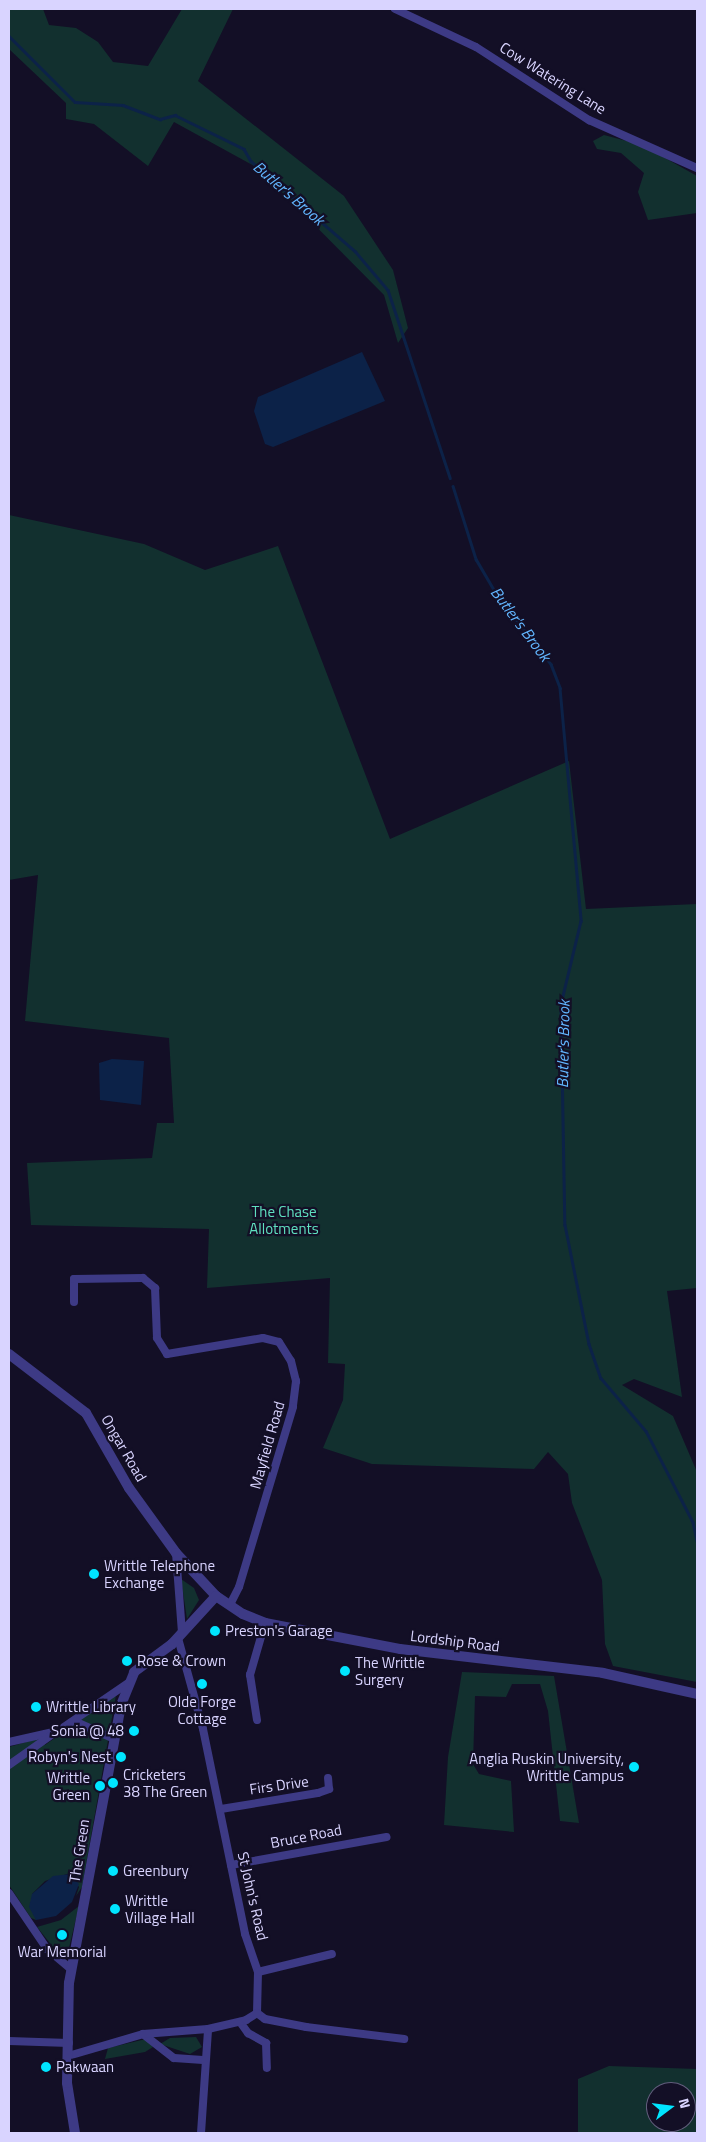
<!DOCTYPE html>
<html>
<head>
<meta charset="utf-8">
<style>
	body { margin:0 }
	#map { position:relative; width:706px; height:2142px; overflow:hidden; background:#130f26; font-family:"Titillium Web",sans-serif }
	div>[style] { position:absolute }
	.green>* { inset:0; background:#12302f }
	.water>* { inset:0; background:#0c2248 }
	.stream>* { height:2.5px; margin:-1.25px; padding:0 1.25px; transform-origin:1.25px; border-radius:1.25px; background:#0c2248 }
	.minor>* { height:8px; margin:-4px; padding:0 4px; transform-origin:4px; border-radius:4px; background:#3d3a85 }
	.tertiary>* { height:10px; margin:-5px; padding:0 5px; transform-origin:5px; border-radius:5px; background:#3d3a85 }
	.dots>* { width:14px; height:14px; translate:-50% -50%; box-sizing:border-box; border:2px solid #130f26; border-radius:50% }
	span { translate:-50% -50%; white-space:nowrap; text-align:center; line-height:1.15; -webkit-text-stroke:4.5px #130f26; paint-order:stroke }
	.street-label { font-size:15px; color:#d9d4ff }
	.park-label { font-size:15px; color:#5fe0c0 }
	.poi-label { font-size:15px; color:#d9d4ff }
	.left { translate:0 -50%; text-align:left }
	.right { translate:-100% -50%; text-align:right }
	.water-label { font-size:16px; color:#62b6ff; font-style:italic }
	.frame { position:absolute; inset:0; border:10px solid #d9d4ff; pointer-events:none }
	.north { position:absolute; left:646px; top:2082px; width:50px; height:50px; box-sizing:border-box; background:#130f26; border:1px solid #625e7d; border-radius:50%; rotate:75deg; font-size:14px; font-weight:700; line-height:20px; text-align:center; color:#d9d4ff }
	.north::after { content:''; display:block; margin:auto; width:18px; height:22px; background:#00e5ff; clip-path:polygon(50% 0,100% 100%,50% 72%,0 100%) }
</style>
</head>
<body>
<div id="map">
	<div class="green">
		<i style="clip-path:polygon(9px 9px,43px 9px,49px 25px,76px 28px,98px 42px,113px 62px,148px 66px,182px 9px,233px 9px,198px 81px,344px 196px,393px 270px,408px 328px,398px 343px,384px 295px,258px 168px,174px 122px,148px 166px,94px 124px,66px 119px,66px 103px,9px 49px)"></i>
		<i style="clip-path:polygon(604px 135px,642px 145px,697px 176px,697px 213px,648px 220px,638px 192px,644px 173px,621px 153px,597px 149px,593px 141px)"></i>
		<i style="clip-path:polygon(9px 515px,144px 544px,205px 570px,278px 546px,390px 839px,569px 761px,586px 909px,697px 904px,697px 1288px,667px 1291px,682px 1397px,634px 1379px,622px 1385px,673px 1416px,697px 1472px,697px 1682px,613px 1666px,605px 1644px,602px 1580px,572px 1503px,568px 1474px,548px 1452px,534px 1469px,372px 1464px,323px 1448px,343px 1400px,345px 1364px,328px 1363px,330px 1278px,207px 1288px,209px 1229px,31px 1225px,27px 1163px,152px 1158px,157px 1123px,174px 1123px,169px 1038px,25px 1021px,38px 875px,9px 880px)"></i>
		<i style="clip-path:polygon(181px 1579px,194px 1588px,199px 1600px,187px 1619px)"></i>
		<i style="clip-path:polygon(462px 1672px,554px 1676px,579px 1823px,560px 1821px,548px 1711px,540px 1684px,512px 1684px,506px 1697px,475px 1696px,473px 1764px,479px 1774px,511px 1781px,514px 1832px,444px 1825px,448px 1757px)"></i>
		<i style="clip-path:polygon(116px 1695px,82px 1887px,76px 1896px,79px 1887px,67px 1874px,45px 1881px,32px 1894px,36px 1920px,31px 1918px,9px 1885px,9px 1747px,40px 1738px,45px 1745px)"></i>
		<i style="clip-path:polygon(79px 1906px,68px 1952px,62px 1958px,37px 1927px,61px 1920px)"></i>
		<i style="clip-path:polygon(196px 2037px,202px 2047px,190px 2054px,160px 2044px,170px 2038px)"></i>
		<i style="clip-path:polygon(146px 2039px,153px 2047px,145px 2052px,105px 2059px,108px 2048px)"></i>
		<i style="clip-path:polygon(evenodd,609px 2066px,697px 2069px,697px 2133px,578px 2133px,578px 2079px,609px 2066px,656px 2092px,686px 2092px,686px 2122px,656px 2122px,656px 2092px)"></i>
	</div>
	<div class="water">
		<i style="clip-path:polygon(362px 352px,385px 401px,273px 447px,265px 444px,254px 411px,258px 397px)"></i>
		<i style="clip-path:polygon(112px 1059px,144px 1061px,141px 1105px,100px 1100px,99px 1063px)"></i>
		<i style="clip-path:polygon(71px 1874px,79px 1884px,72px 1902px,56px 1916px,36px 1920px,29px 1907px,32px 1894px,53px 1876px)"></i>
	</div>
	<div class="stream">
		<i style="left:9px;top:36px;width:93px;rotate:45deg"></i>
		<i style="left:75px;top:102px;width:48px;rotate:3.6deg"></i>
		<i style="left:123px;top:105px;width:40px;rotate:21deg"></i>
		<i style="left:160px;top:119px;width:16px;rotate:-15deg"></i>
		<i style="left:175px;top:115px;width:77px;rotate:26.2deg"></i>
		<i style="left:244px;top:149px;width:14px;rotate:60deg"></i>
		<i style="left:251px;top:161px;width:138px;rotate:40.9deg"></i>
		<i style="left:355px;top:251px;width:51px;rotate:49.8deg"></i>
		<i style="left:388px;top:290px;width:198px;rotate:71.7deg"></i>
		<i style="left:453px;top:486px;width:77px;rotate:72.5deg"></i>
		<i style="left:476px;top:559px;width:42px;rotate:59.7deg"></i>
		<i style="left:497px;top:595px;width:88px;rotate:52deg"></i>
		<i style="left:551px;top:664px;width:26px;rotate:69deg"></i>
		<i style="left:560px;top:688px;width:234px;rotate:84.8deg"></i>
		<i style="left:581px;top:921px;width:85px;rotate:103.5deg"></i>
		<i style="left:561px;top:1004px;width:221px;rotate:89deg"></i>
		<i style="left:565px;top:1225px;width:121px;rotate:78.6deg"></i>
		<i style="left:589px;top:1344px;width:36px;rotate:71deg"></i>
		<i style="left:601px;top:1378px;width:70px;rotate:49.7deg"></i>
		<i style="left:646px;top:1431px;width:102px;rotate:62.7deg"></i>
		<i style="left:693px;top:1522px;width:19px;rotate:78deg"></i>
	</div>
	<div class="minor">
		<i style="left:395px;top:9px;width:89px;rotate:25.1deg"></i>
		<i style="left:476px;top:47px;width:135px;rotate:32.9deg"></i>
		<i style="left:589px;top:120px;width:118px;rotate:24deg"></i>
		<i style="left:74px;top:1302px;width:23px;rotate:-90deg"></i>
		<i style="left:74px;top:1279px;width:69px;rotate:-0.8deg"></i>
		<i style="left:143px;top:1278px;width:16px;rotate:40deg"></i>
		<i style="left:155px;top:1288px;width:50px;rotate:87.7deg"></i>
		<i style="left:157px;top:1338px;width:19px;rotate:58deg"></i>
		<i style="left:167px;top:1354px;width:97px;rotate:-9.5deg"></i>
		<i style="left:263px;top:1338px;width:16px;rotate:14deg"></i>
		<i style="left:279px;top:1342px;width:22px;rotate:58deg"></i>
		<i style="left:291px;top:1361px;width:21px;rotate:76deg"></i>
		<i style="left:296px;top:1381px;width:26px;rotate:97deg"></i>
		<i style="left:293px;top:1407px;width:188px;rotate:106.7deg"></i>
		<i style="left:239px;top:1587px;width:20px;rotate:117deg"></i>
		<i style="left:176px;top:1553px;width:80px;rotate:85.7deg"></i>
		<i style="left:178px;top:1638px;width:94px;rotate:74.6deg"></i>
		<i style="left:203px;top:1729px;width:209px;rotate:78.4deg"></i>
		<i style="left:245px;top:1934px;width:40px;rotate:71.1deg"></i>
		<i style="left:258px;top:1972px;width:41px;rotate:91.4deg"></i>
		<i style="left:257px;top:1720px;width:46px;rotate:-98.8deg"></i>
		<i style="left:250px;top:1675px;width:54px;rotate:-73.9deg"></i>
		<i style="left:74px;top:1721px;width:42px;rotate:24.1deg"></i>
		<i style="left:9px;top:1742px;width:50px;rotate:-12.7deg"></i>
		<i style="left:58px;top:1731px;width:85px;rotate:-34.4deg"></i>
		<i style="left:9px;top:1765px;width:55px;rotate:-35.4deg"></i>
		<i style="left:221px;top:1809px;width:98px;rotate:-9.4deg"></i>
		<i style="left:318px;top:1793px;width:12px;rotate:-20deg"></i>
		<i style="left:329px;top:1789px;width:11px;rotate:-95deg"></i>
		<i style="left:231px;top:1865px;width:158px;rotate:-10.2deg"></i>
		<i style="left:9px;top:1893px;width:68px;rotate:55.8deg"></i>
		<i style="left:47px;top:1949px;width:31px;rotate:40deg"></i>
		<i style="left:258px;top:1972px;width:76px;rotate:-13.7deg"></i>
		<i style="left:257px;top:2013px;width:10px;rotate:37deg"></i>
		<i style="left:265px;top:2019px;width:42px;rotate:11deg"></i>
		<i style="left:306px;top:2027px;width:99px;rotate:7deg"></i>
		<i style="left:240px;top:2022px;width:14px;rotate:54deg"></i>
		<i style="left:248px;top:2033px;width:21px;rotate:29deg"></i>
		<i style="left:266px;top:2043px;width:25px;rotate:88deg"></i>
		<i style="left:143px;top:2034px;width:39px;rotate:38deg"></i>
		<i style="left:174px;top:2058px;width:29px;rotate:4deg"></i>
		<i style="left:9px;top:2041px;width:60px;rotate:1.9deg"></i>
		<i style="left:68px;top:2056px;width:78px;rotate:-16.3deg"></i>
		<i style="left:143px;top:2034px;width:65px;rotate:-4.4deg"></i>
		<i style="left:208px;top:2029px;width:39px;rotate:-13deg"></i>
		<i style="left:246px;top:2020px;width:13px;rotate:-32deg"></i>
		<i style="left:201px;top:2133px;width:104px;rotate:-86.1deg"></i>
	</div>
	<div class="tertiary">
		<i style="left:9px;top:1354px;width:97px;rotate:37.5deg"></i>
		<i style="left:86px;top:1413px;width:86px;rotate:60.2deg"></i>
		<i style="left:129px;top:1488px;width:80px;rotate:54.1deg"></i>
		<i style="left:176px;top:1553px;width:59px;rotate:47.1deg"></i>
		<i style="left:216px;top:1596px;width:32px;rotate:34deg"></i>
		<i style="left:243px;top:1614px;width:24px;rotate:22deg"></i>
		<i style="left:265px;top:1623px;width:137px;rotate:10.9deg"></i>
		<i style="left:400px;top:1649px;width:204px;rotate:6.7deg"></i>
		<i style="left:603px;top:1673px;width:96px;rotate:12.6deg"></i>
		<i style="left:75px;top:2133px;width:51px;rotate:-99.1deg"></i>
		<i style="left:67px;top:2083px;width:100px;rotate:-88.9deg"></i>
		<i style="left:69px;top:1983px;width:283px;rotate:-79.4deg"></i>
		<i style="left:121px;top:1705px;width:35px;rotate:-68deg"></i>
		<i style="left:134px;top:1672px;width:47px;rotate:-36.4deg"></i>
		<i style="left:172px;top:1644px;width:65px;rotate:-47.5deg"></i>
	</div>
	<div class="dots">
		<i style="left:94px;top:1574px;background:#00e5ff"></i>
		<i style="left:215px;top:1631px;background:#00e5ff"></i>
		<i style="left:127px;top:1661px;background:#00e5ff"></i>
		<i style="left:345px;top:1671px;background:#00e5ff"></i>
		<i style="left:202px;top:1684px;background:#00e5ff"></i>
		<i style="left:36px;top:1707px;background:#00e5ff"></i>
		<i style="left:134px;top:1731px;background:#00e5ff"></i>
		<i style="left:121px;top:1757px;background:#00e5ff"></i>
		<i style="left:634px;top:1767px;background:#00e5ff"></i>
		<i style="left:113px;top:1783px;background:#00e5ff"></i>
		<i style="left:100px;top:1786px;background:#00e5ff"></i>
		<i style="left:113px;top:1871px;background:#00e5ff"></i>
		<i style="left:115px;top:1909px;background:#00e5ff"></i>
		<i style="left:62px;top:1935px;background:#00e5ff"></i>
		<i style="left:46px;top:2067px;background:#00e5ff"></i>
	</div>
	<div class="street-label">
		<span style="left:553px;top:78px;rotate:32deg">Cow Watering Lane</span>
		<span style="left:267px;top:1445px;rotate:-74deg">Mayfield Road</span>
		<span style="left:124px;top:1448px;rotate:60deg">Ongar Road</span>
		<span style="left:455px;top:1641px;rotate:7deg">Lordship Road</span>
		<span style="left:279px;top:1785px;rotate:-8deg">Firs Drive</span>
		<span style="left:306px;top:1836px;rotate:-11deg">Bruce Road</span>
		<span style="left:79px;top:1851px;rotate:-81deg">The Green</span>
		<span style="left:253px;top:1896px;rotate:77deg">St John's Road</span>
	</div>
	<div class="park-label">
		<span style="left:284px;top:1220px">The Chase<br>Allotments</span>
	</div>
	<div class="poi-label">
		<span class="left" style="left:104px;top:1574px">Writtle Telephone<br>Exchange</span>
		<span class="left" style="left:225px;top:1631px">Preston's Garage</span>
		<span class="left" style="left:137px;top:1661px">Rose &amp; Crown</span>
		<span class="left" style="left:355px;top:1671px">The Writtle<br>Surgery</span>
		<span style="left:202px;top:1710px">Olde Forge<br>Cottage</span>
		<span class="left" style="left:46px;top:1707px">Writtle Library</span>
		<span class="right" style="left:124px;top:1731px">Sonia @ 48</span>
		<span class="right" style="left:111px;top:1757px">Robyn's Nest</span>
		<span class="right" style="left:624px;top:1767px">Anglia Ruskin University,<br>Writtle Campus</span>
		<span class="left" style="left:123px;top:1783px">Cricketers<br>38 The Green</span>
		<span class="right" style="left:90px;top:1786px">Writtle<br>Green</span>
		<span class="left" style="left:123px;top:1871px">Greenbury</span>
		<span class="left" style="left:125px;top:1909px">Writtle<br>Village Hall</span>
		<span style="left:62px;top:1952px">War Memorial</span>
		<span class="left" style="left:56px;top:2067px">Pakwaan</span>
	</div>
	<div class="water-label">
		<span style="left:289px;top:193px;rotate:41deg">Butler's Brook</span>
		<span style="left:521px;top:624px;rotate:53deg">Butler's Brook</span>
		<span style="left:563px;top:1044px;rotate:-89deg">Butler's Brook</span>
	</div>
	<div class="frame"></div>
	<div class="north">N</div>
</div>
</body>
</html>
